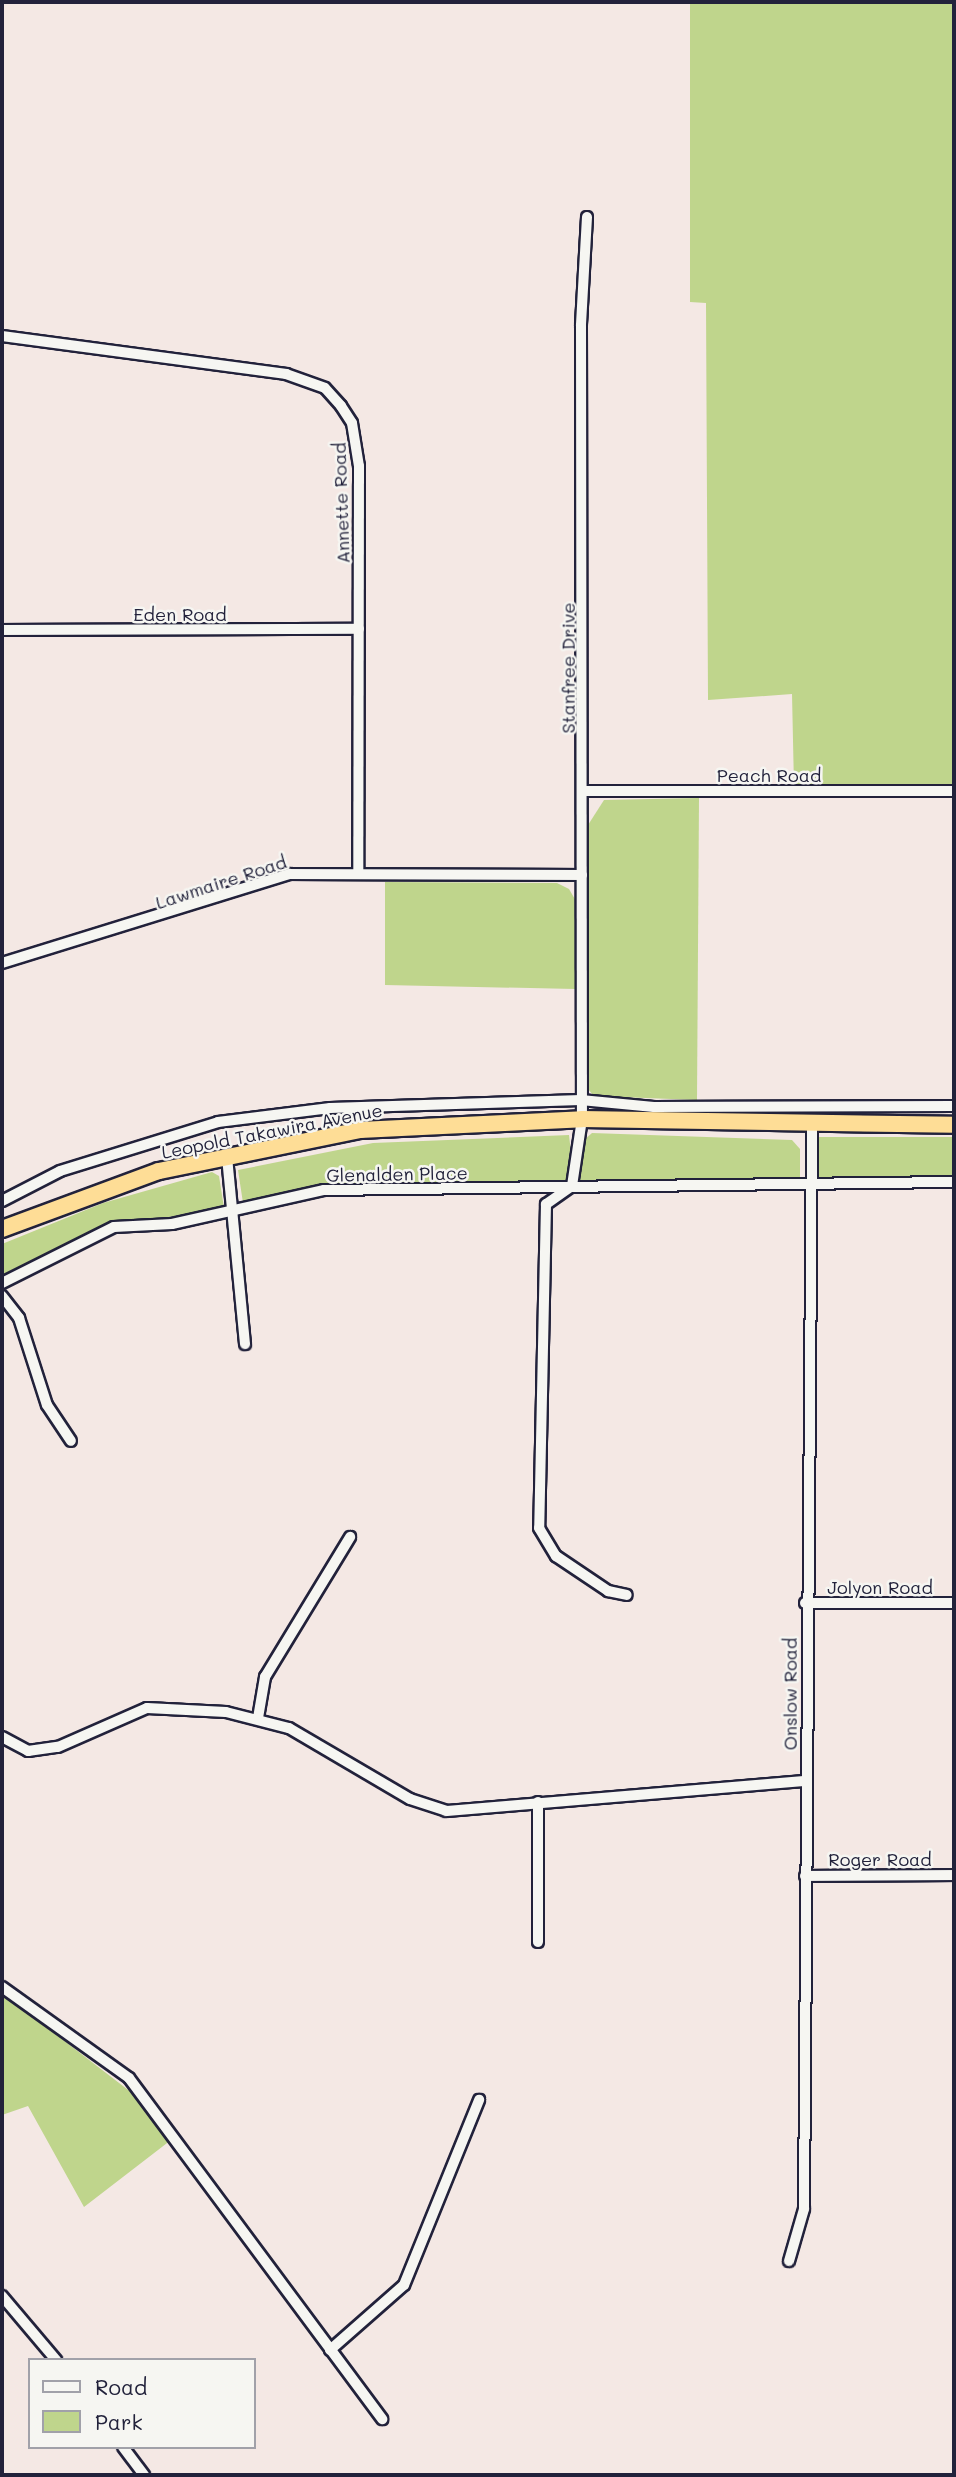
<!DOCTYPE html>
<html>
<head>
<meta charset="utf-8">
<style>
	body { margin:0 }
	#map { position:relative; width:956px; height:2477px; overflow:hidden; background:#f4e8e4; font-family:Mali,sans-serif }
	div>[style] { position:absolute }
	.green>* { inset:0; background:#bfd58c; transform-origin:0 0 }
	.roads { filter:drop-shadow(2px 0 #22223b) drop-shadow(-2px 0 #22223b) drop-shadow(0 2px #22223b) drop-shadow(0 -2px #22223b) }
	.minor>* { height:10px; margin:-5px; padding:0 5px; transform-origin:5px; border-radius:5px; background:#f6f6f2 }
	.trunk>* { height:16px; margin:-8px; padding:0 8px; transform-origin:8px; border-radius:8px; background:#fedd96 }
	span { translate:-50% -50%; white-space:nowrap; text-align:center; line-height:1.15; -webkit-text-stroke:5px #f6f6f2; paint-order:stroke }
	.street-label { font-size:18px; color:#22223b }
	.frame { position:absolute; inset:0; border:4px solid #22223b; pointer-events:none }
	.legend { position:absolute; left:28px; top:2358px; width:228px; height:91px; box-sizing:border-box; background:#f6f6f2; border:2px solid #a1a1a9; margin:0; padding:9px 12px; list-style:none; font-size:21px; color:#22223b }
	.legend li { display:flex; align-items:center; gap:14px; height:35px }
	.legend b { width:35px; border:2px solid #a1a1a9 }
</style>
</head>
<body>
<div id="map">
	<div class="green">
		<i style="clip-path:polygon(690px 2px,954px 2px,954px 787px,794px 787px,792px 694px,708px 700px,706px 303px,690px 302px)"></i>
		<i style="clip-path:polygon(699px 798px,697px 1100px,594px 1096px,587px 1088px,588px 825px,604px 800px)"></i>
		<i style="clip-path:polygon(385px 882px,557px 883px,569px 889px,576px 901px,575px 989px,385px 985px)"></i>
		<i style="clip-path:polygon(592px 1133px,792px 1140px,800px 1149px,800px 1177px,579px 1182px,584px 1140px)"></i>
		<i style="clip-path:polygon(569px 1135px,573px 1170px,564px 1183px,325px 1187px,243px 1203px,238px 1170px,373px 1143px)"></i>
		<i style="left:814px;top:1137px;width:140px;height:41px"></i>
		<i style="clip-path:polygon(212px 1172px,219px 1176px,224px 1208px,132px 1223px,2px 1280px,2px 1244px,103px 1203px)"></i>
		<i style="clip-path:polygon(2px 1993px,136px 2096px,171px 2140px,84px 2207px,28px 2106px,2px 2115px)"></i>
	</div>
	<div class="roads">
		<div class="minor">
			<i style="left:587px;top:217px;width:109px;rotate:93.2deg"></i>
			<i style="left:581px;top:326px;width:793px;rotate:89.93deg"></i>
			<i style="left:582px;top:1119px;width:68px;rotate:98.5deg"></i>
			<i style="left:572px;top:1186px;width:32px;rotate:145deg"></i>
			<i style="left:546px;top:1204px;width:324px;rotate:91.2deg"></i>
			<i style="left:539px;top:1528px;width:33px;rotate:59deg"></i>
			<i style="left:556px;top:1556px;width:63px;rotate:33.9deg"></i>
			<i style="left:608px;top:1591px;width:19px;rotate:12deg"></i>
			<i style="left:2px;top:336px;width:287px;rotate:7.6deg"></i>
			<i style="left:286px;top:374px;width:41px;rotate:19.7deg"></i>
			<i style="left:325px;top:388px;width:24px;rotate:48deg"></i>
			<i style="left:341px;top:406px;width:20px;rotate:57deg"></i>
			<i style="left:352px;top:423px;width:44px;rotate:80.8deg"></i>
			<i style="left:359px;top:466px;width:405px;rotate:90.1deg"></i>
			<i style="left:2px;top:630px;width:357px;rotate:-0.2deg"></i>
			<i style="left:584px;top:791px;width:370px"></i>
			<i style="left:2px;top:963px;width:301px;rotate:-17.2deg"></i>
			<i style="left:290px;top:874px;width:292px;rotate:0.2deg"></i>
			<i style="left:227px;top:1157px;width:188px;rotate:84.5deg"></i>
			<i style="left:2px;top:1201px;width:65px;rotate:-27.3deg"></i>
			<i style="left:60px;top:1171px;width:165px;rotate:-17.2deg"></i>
			<i style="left:218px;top:1122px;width:113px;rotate:-7.1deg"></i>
			<i style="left:330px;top:1108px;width:251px;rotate:-1.8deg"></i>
			<i style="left:581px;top:1100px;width:73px;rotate:5.5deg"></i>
			<i style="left:654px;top:1107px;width:300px;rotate:-0.2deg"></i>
			<i style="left:2px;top:1283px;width:125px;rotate:-26.6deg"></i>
			<i style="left:114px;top:1227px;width:58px;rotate:-3deg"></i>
			<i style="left:172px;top:1224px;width:156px;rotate:-12.6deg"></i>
			<i style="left:324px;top:1190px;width:630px;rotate:-0.73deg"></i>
			<i style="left:2px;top:1296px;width:28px;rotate:52deg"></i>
			<i style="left:19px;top:1318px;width:91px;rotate:72.2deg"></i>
			<i style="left:47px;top:1405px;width:43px;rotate:56.3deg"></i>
			<i style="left:805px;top:1603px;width:149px"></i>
			<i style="left:258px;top:1718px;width:42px;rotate:-80.3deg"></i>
			<i style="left:265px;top:1677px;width:164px;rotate:-58.7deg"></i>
			<i style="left:2px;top:1737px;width:30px;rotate:28deg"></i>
			<i style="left:28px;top:1751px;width:30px;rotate:-8deg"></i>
			<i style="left:58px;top:1747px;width:97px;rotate:-23.7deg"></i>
			<i style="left:147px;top:1708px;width:79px;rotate:2.9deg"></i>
			<i style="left:226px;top:1712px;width:65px;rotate:14.3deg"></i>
			<i style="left:289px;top:1728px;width:140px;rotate:30.4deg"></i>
			<i style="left:410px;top:1799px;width:38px;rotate:18deg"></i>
			<i style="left:446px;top:1811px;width:360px;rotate:-4.8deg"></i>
			<i style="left:805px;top:1876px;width:149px;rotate:-0.4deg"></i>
			<i style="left:538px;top:1942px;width:140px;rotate:-90deg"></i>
			<i style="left:2px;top:1987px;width:156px;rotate:35.6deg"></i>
			<i style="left:129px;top:2078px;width:425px;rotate:53.4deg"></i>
			<i style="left:789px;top:2261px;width:54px;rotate:-73.9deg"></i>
			<i style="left:804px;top:2209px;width:1085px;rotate:-89.58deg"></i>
			<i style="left:2px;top:2296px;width:84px;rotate:49.8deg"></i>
			<i style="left:330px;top:2350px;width:98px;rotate:-41.3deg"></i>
			<i style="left:404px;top:2285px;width:200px;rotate:-67.9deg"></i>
			<i style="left:123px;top:2447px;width:35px;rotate:53deg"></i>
		</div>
		<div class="trunk">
			<i style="left:2px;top:1229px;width:167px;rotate:-20.3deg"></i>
			<i style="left:159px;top:1171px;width:205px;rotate:-11.5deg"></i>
			<i style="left:360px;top:1130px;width:222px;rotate:-2.8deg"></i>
			<i style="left:582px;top:1119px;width:372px;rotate:0.9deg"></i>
		</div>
	</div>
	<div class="street-label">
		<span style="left:341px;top:503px;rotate:-92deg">Annette Road</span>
		<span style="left:180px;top:614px">Eden Road</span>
		<span style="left:568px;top:668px;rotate:-90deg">Stanfree Drive</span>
		<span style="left:769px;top:775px">Peach Road</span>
		<span style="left:221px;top:882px;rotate:-18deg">Lawmaire Road</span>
		<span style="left:272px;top:1131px;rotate:-11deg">Leopold Takawira Avenue</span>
		<span style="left:397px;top:1174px;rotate:-1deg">Glenalden Place</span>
		<span style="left:880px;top:1587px">Jolyon Road</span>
		<span style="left:790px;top:1694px;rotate:-90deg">Onslow Road</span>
		<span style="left:880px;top:1859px">Roger Road</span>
	</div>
	<div class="frame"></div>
	<ul class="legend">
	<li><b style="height:9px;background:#f6f6f2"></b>Road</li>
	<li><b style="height:19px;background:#bfd58c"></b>Park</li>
	</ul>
</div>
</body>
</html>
